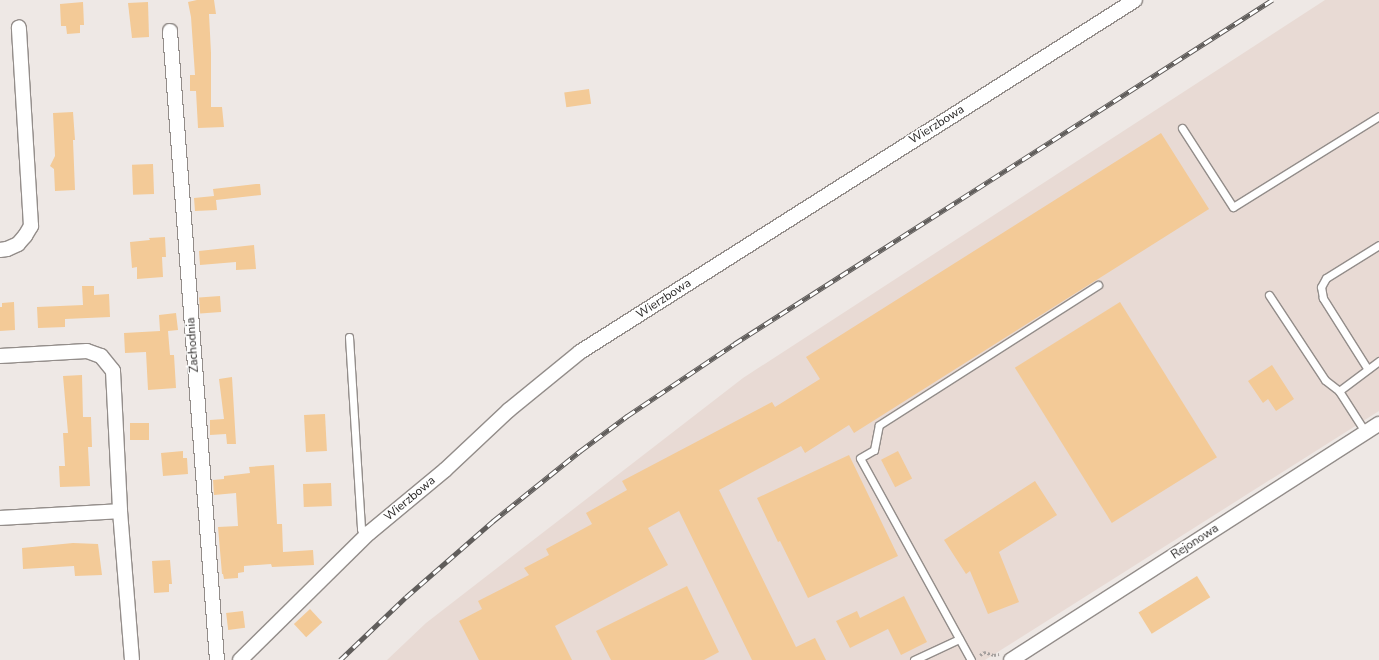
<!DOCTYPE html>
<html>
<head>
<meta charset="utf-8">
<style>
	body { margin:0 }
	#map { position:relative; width:1379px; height:660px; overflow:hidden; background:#eee8e5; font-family:"Nunito Sans",sans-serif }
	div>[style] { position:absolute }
	.built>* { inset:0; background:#e8dad4 }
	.building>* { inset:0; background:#f3ca97; transform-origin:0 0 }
	.path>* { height:2.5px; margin-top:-1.25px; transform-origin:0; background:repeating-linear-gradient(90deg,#a5a09e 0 2px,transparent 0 4px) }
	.roads { filter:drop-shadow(1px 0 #938d8a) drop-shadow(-1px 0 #938d8a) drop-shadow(0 1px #938d8a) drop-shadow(0 -1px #938d8a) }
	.service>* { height:7px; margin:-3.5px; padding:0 3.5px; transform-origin:3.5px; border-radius:3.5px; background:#fff }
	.minor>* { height:14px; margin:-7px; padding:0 7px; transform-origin:7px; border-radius:7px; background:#fff }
	.rail>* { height:4.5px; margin-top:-2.25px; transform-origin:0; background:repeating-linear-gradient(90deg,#fff 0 9px,#605d5b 0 18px); box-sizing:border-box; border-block:1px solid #605d5b }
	span { translate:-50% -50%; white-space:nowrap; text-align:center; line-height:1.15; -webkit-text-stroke:3px #fff; paint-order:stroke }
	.street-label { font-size:12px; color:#282625 }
</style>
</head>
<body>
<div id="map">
	<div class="built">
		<i style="clip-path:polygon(1325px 0,1379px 0,1379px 411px,985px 660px,387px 660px,426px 623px,743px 378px)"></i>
	</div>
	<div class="building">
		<i style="clip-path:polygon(197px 0,214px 0,216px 14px,209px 14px,211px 53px,211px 107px,222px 107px,224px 127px,198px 128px,196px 91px,190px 91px,190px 75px,195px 75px,191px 17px,188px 2px)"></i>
		<i style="clip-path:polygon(83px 2px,84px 25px,80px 25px,80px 33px,67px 34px,66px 26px,61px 26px,60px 4px)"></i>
		<i style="clip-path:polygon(148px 2px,149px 37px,132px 38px,128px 3px)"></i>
		<i style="left:589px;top:89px;width:15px;height:25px;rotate:82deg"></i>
		<i style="clip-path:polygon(73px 112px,75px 140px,73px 140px,75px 190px,55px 191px,54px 169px,50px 166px,55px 156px,53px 113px)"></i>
		<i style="clip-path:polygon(1161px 133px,1209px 209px,854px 433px,849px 425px,805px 453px,801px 446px,719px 490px,796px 647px,815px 638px,826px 660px,752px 660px,679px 511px,648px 528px,668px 565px,555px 626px,572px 660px,479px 660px,459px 621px,482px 609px,478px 601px,529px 575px,524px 568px,549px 555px,546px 549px,592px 524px,586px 513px,627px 490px,622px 481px,772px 402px,775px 407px,820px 379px,806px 357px)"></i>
		<i style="left:153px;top:164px;width:30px;height:21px;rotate:88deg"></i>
		<i style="clip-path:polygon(256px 184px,260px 184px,261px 195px,216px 200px,217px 210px,195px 211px,194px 198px,214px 196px,213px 189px)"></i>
		<i style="clip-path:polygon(165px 237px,166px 257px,162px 257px,163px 277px,137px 279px,137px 267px,132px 268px,130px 242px,150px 240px,149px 238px)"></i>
		<i style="clip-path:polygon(254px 245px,256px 269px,236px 270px,236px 262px,200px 265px,199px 251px)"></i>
		<i style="clip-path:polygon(82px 286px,94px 286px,94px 295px,109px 294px,110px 317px,65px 319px,65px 327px,38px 328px,37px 307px,83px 305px)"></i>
		<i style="left:220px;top:296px;width:16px;height:21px;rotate:86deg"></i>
		<i style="clip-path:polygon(14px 302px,15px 330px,0 331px,0 307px,2px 307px,2px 303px)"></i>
		<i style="left:1120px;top:302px;width:183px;height:124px;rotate:58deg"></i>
		<i style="clip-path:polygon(176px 313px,178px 330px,168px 331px,170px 355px,174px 355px,176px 388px,148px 390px,146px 352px,125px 353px,124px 333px,160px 331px,159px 315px)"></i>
		<i style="clip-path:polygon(1272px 365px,1294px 399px,1276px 411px,1268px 399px,1263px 403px,1248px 381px)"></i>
		<i style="clip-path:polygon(82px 375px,83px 417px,91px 417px,92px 447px,88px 447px,90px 486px,60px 487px,59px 466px,65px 466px,63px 433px,68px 433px,63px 376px)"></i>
		<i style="clip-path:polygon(232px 377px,236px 444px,227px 444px,226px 434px,210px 435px,210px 420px,224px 419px,219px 379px)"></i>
		<i style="left:325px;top:414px;width:37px;height:21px;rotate:87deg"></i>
		<i style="left:149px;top:423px;width:17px;height:19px;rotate:90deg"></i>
		<i style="clip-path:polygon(183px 451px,183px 458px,187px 458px,188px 474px,163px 476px,161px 453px)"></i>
		<i style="left:898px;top:451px;width:31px;height:19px;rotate:63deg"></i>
		<i style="clip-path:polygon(849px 455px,898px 556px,808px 598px,780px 541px,778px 542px,757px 498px)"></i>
		<i style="clip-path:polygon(274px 465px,277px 524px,282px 524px,283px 552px,313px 550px,314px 565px,272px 567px,271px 564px,244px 566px,244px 572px,238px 573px,238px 578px,224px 579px,223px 574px,222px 574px,218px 527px,238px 526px,236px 493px,214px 495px,213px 480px,224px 479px,224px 476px,250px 473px,249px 467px)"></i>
		<i style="clip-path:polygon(1035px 481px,1057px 515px,999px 552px,1019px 602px,988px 614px,970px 571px,966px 574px,944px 540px)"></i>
		<i style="left:331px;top:483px;width:23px;height:28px;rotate:88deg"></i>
		<i style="clip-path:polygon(73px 543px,98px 544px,102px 575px,75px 576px,74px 566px,23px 569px,22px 548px)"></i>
		<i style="clip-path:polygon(170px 560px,172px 584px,169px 584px,169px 592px,154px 593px,152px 561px)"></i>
		<i style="left:1197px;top:576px;width:25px;height:69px;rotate:58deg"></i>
		<i style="clip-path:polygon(687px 586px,719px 652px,704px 660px,611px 660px,596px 631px)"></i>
		<i style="clip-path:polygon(904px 596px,927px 642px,901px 655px,888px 629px,850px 648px,836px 621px,857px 611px,860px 618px)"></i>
		<i style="left:310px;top:609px;width:18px;height:22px;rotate:47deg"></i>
		<i style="left:243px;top:611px;width:17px;height:17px;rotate:83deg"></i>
	</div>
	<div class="path">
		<i style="left:980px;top:655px;width:5px;rotate:-37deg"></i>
		<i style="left:984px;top:652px;width:10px;rotate:17deg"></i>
		<i style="left:994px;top:655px;width:5px;rotate:-11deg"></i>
	</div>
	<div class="roads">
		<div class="service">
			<i style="left:1182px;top:128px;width:94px;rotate:57.2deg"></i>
			<i style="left:1233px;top:207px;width:172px;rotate:-31.9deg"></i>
			<i style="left:1269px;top:295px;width:102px;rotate:56.6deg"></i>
			<i style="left:1325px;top:380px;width:18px;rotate:38deg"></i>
			<i style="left:1339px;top:391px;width:50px;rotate:57.3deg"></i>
			<i style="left:349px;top:337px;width:192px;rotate:86.4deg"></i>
			<i style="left:361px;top:529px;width:9px;rotate:72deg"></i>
			<i style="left:1367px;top:368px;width:83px;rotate:-122.2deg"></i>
			<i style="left:1323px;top:298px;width:11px;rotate:-100deg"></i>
			<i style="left:1321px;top:287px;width:10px;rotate:-61deg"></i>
			<i style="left:1326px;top:278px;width:62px;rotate:-31.9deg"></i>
			<i style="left:1339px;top:391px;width:50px;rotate:-36.9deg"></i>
			<i style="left:914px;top:660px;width:50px;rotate:-25deg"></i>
			<i style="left:971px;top:660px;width:230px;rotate:-118.8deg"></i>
			<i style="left:860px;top:458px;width:16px;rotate:-30deg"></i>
			<i style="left:874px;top:450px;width:25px;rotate:-79deg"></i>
			<i style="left:879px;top:425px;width:260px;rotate:-32.6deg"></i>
		</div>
		<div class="minor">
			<i style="left:170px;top:31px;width:631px;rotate:85.73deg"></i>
			<i style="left:0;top:250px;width:7px;rotate:-8deg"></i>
			<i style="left:7px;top:249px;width:12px;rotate:-24deg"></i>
			<i style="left:18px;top:244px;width:11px;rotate:-49deg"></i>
			<i style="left:25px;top:236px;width:12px;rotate:-59deg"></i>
			<i style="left:31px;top:226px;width:199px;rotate:-93.5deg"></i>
			<i style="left:0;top:356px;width:87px;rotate:-3.3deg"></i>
			<i style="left:87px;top:351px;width:15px;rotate:20deg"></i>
			<i style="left:101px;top:356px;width:19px;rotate:51deg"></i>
			<i style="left:113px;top:371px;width:140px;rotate:87.1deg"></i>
			<i style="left:120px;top:511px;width:149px;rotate:85.4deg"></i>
			<i style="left:0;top:518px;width:120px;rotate:-3.3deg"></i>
			<i style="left:240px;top:660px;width:181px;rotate:-44.6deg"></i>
			<i style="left:369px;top:533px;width:99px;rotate:-39.7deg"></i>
			<i style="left:445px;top:470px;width:88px;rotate:-43.2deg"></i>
			<i style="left:509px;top:410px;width:92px;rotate:-39.2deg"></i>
			<i style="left:580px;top:352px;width:657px;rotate:-32.38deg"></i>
			<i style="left:1011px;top:660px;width:437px;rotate:-32.7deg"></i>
		</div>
	</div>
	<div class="rail">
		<i style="left:340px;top:660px;width:91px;rotate:-43.7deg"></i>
		<i style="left:406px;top:597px;width:116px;rotate:-41.1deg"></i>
		<i style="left:493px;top:521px;width:112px;rotate:-38.8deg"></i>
		<i style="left:580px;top:451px;width:59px;rotate:-36.7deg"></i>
		<i style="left:627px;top:416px;width:129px;rotate:-33.9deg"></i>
		<i style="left:734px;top:344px;width:639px;rotate:-32.6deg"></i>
	</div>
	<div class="street-label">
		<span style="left:937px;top:125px;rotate:-32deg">Wierzbowa</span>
		<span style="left:664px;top:299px;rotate:-33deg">Wierzbowa</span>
		<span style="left:193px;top:345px;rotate:-94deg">Zachodnia</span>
		<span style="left:410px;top:499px;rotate:-40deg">Wierzbowa</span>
		<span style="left:1195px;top:542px;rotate:-33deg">Rejonowa</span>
	</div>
</div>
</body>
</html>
